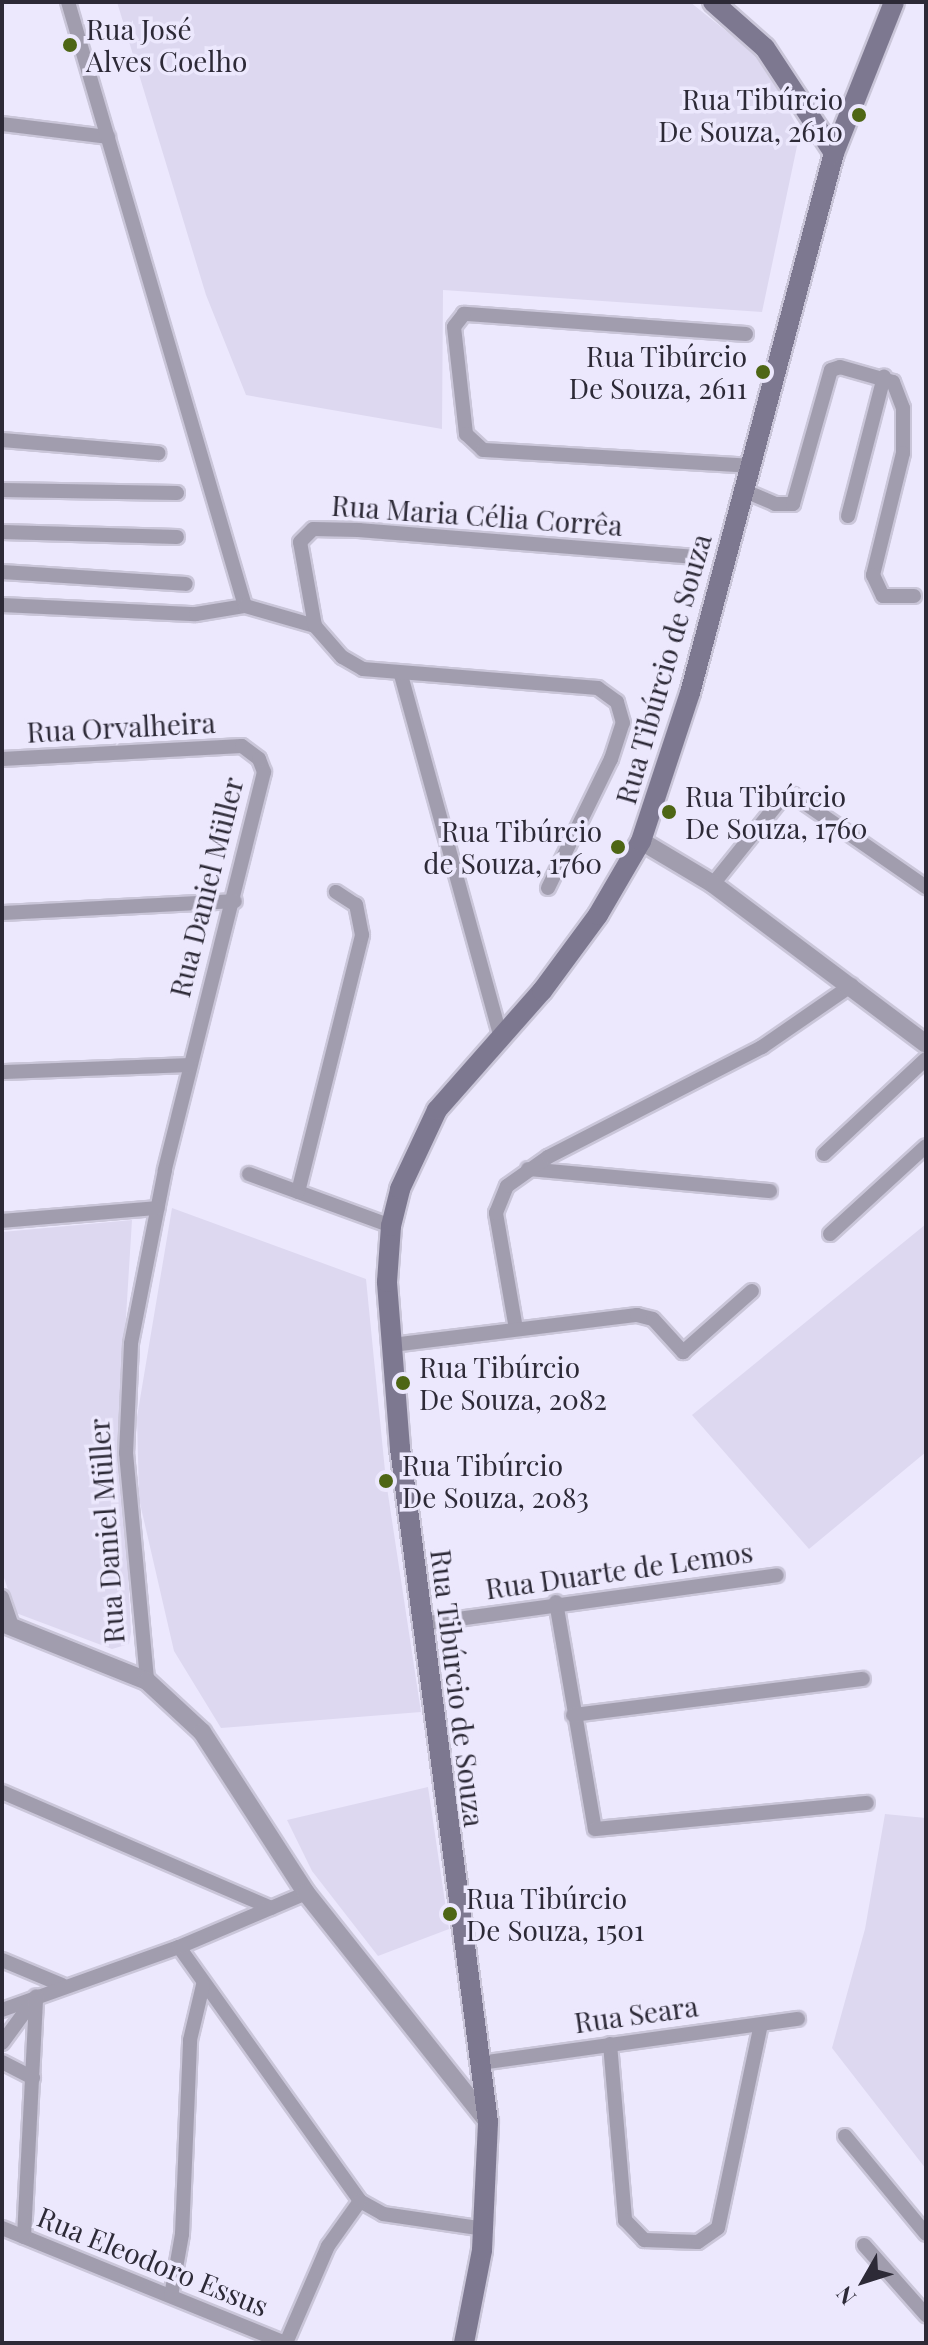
<!DOCTYPE html>
<html>
<head>
<meta charset="utf-8">
<style>
	body { margin:0 }
	#map { position:relative; width:928px; height:2345px; overflow:hidden; background:#ece8fd; font-family:"Playfair Display",serif }
	div>[style] { position:absolute }
	.built>* { inset:0; background:#ddd8f0 }
	.roads { filter:drop-shadow(2px 0 #cac6d9) drop-shadow(-2px 0 #cac6d9) drop-shadow(0 2px #cac6d9) drop-shadow(0 -2px #cac6d9) }
	.minor>* { height:14px; margin:-7px; padding:0 7px; transform-origin:7px; border-radius:7px; background:#a19dae }
	.tertiary>* { height:18px; margin:-9px; padding:0 9px; transform-origin:9px; border-radius:9px; background:#a19dae }
	.secondary>* { height:20px; margin:-10px; padding:0 10px; transform-origin:10px; border-radius:10px; background:#7d7890 }
	.dots>* { width:22px; height:22px; translate:-50% -50%; box-sizing:border-box; border:4px solid #ece8fd; border-radius:50% }
	span { translate:-50% -50%; white-space:nowrap; text-align:center; line-height:1.15; -webkit-text-stroke:7px #ece8fd; paint-order:stroke }
	.poi-label { font-size:28px; color:#2d2a37 }
	.left { translate:0 -50%; text-align:left }
	.right { translate:-100% -50%; text-align:right }
	.street-label { font-size:28px; color:#2d2a37 }
	.frame { position:absolute; inset:0; border:4px solid #2d2a37; pointer-events:none }
	.north { position:absolute; left:824px; top:2241px; width:80px; height:80px; -webkit-text-stroke:6px #ece8fd; paint-order:stroke; rotate:231deg; font-size:22px; font-weight:700; line-height:32px; text-align:center; color:#2d2a37 }
	.north::after { content:''; display:block; margin:auto; width:28px; height:36px; background:#2d2a37; clip-path:polygon(50% 0,100% 100%,50% 72%,0 100%) }
</style>
</head>
<body>
<div id="map">
	<div class="built">
		<i style="clip-path:polygon(117px 2px,690px 2px,761px 59px,800px 132px,762px 312px,443px 290px,442px 429px,246px 395px,206px 295px)"></i>
		<i style="clip-path:polygon(172px 1208px,366px 1279px,386px 1481px,421px 1712px,221px 1728px,174px 1651px,139px 1499px,137px 1417px)"></i>
		<i style="clip-path:polygon(132px 1220px,120px 1414px,131px 1632px,129px 1644px,112px 1649px,16px 1613px,2px 1572px,2px 1232px)"></i>
		<i style="clip-path:polygon(926px 1224px,926px 1452px,809px 1549px,692px 1415px)"></i>
		<i style="clip-path:polygon(428px 1787px,449px 1929px,378px 1956px,312px 1871px,287px 1820px)"></i>
		<i style="clip-path:polygon(885px 1814px,926px 1818px,926px 2169px,832px 2048px,865px 1929px)"></i>
	</div>
	<div class="roads">
		<div class="minor">
			<i style="left:2px;top:124px;width:107px;rotate:7deg"></i>
			<i style="left:746px;top:334px;width:283px;rotate:-175.9deg"></i>
			<i style="left:464px;top:314px;width:16px;rotate:128deg"></i>
			<i style="left:454px;top:327px;width:108px;rotate:83.6deg"></i>
			<i style="left:466px;top:434px;width:23px;rotate:43deg"></i>
			<i style="left:483px;top:450px;width:268px;rotate:3.4deg"></i>
			<i style="left:2px;top:440px;width:157px;rotate:4.8deg"></i>
			<i style="left:2px;top:490px;width:175px;rotate:1deg"></i>
			<i style="left:745px;top:491px;width:33px;rotate:23deg"></i>
			<i style="left:775px;top:504px;width:18px"></i>
			<i style="left:793px;top:504px;width:139px;rotate:-74.2deg"></i>
			<i style="left:831px;top:370px;width:9px;rotate:-18deg"></i>
			<i style="left:840px;top:367px;width:55px;rotate:15.8deg"></i>
			<i style="left:893px;top:382px;width:28px;rotate:69deg"></i>
			<i style="left:903px;top:408px;width:45px;rotate:90deg"></i>
			<i style="left:903px;top:453px;width:126px;rotate:103.8deg"></i>
			<i style="left:873px;top:575px;width:23px;rotate:65deg"></i>
			<i style="left:883px;top:596px;width:31px"></i>
			<i style="left:848px;top:516px;width:144px;rotate:-75.5deg"></i>
			<i style="left:2px;top:532px;width:175px;rotate:1.6deg"></i>
			<i style="left:2px;top:572px;width:184px;rotate:3.7deg"></i>
			<i style="left:2px;top:605px;width:194px;rotate:2.7deg"></i>
			<i style="left:196px;top:614px;width:50px;rotate:-9.3deg"></i>
			<i style="left:245px;top:606px;width:629px;rotate:-106.33deg"></i>
			<i style="left:245px;top:606px;width:73px;rotate:15.9deg"></i>
			<i style="left:401px;top:675px;width:373px;rotate:74.6deg"></i>
			<i style="left:2px;top:759px;width:240px;rotate:-3.1deg"></i>
			<i style="left:242px;top:746px;width:21px;rotate:37deg"></i>
			<i style="left:259px;top:759px;width:14px;rotate:69deg"></i>
			<i style="left:264px;top:772px;width:410px;rotate:104deg"></i>
			<i style="left:165px;top:1170px;width:177px;rotate:101.1deg"></i>
			<i style="left:131px;top:1344px;width:109px;rotate:92.6deg"></i>
			<i style="left:126px;top:1453px;width:229px;rotate:84.7deg"></i>
			<i style="left:713px;top:884px;width:105px;rotate:-51.2deg"></i>
			<i style="left:779px;top:802px;width:16px;rotate:-27deg"></i>
			<i style="left:793px;top:795px;width:162px;rotate:34.7deg"></i>
			<i style="left:548px;top:888px;width:144px;rotate:-64deg"></i>
			<i style="left:611px;top:759px;width:38px;rotate:-72deg"></i>
			<i style="left:623px;top:723px;width:22px;rotate:-106deg"></i>
			<i style="left:617px;top:702px;width:24px;rotate:-144deg"></i>
			<i style="left:598px;top:688px;width:236px;rotate:-175.4deg"></i>
			<i style="left:363px;top:669px;width:24px;rotate:-150deg"></i>
			<i style="left:342px;top:657px;width:41px;rotate:-131.1deg"></i>
			<i style="left:315px;top:626px;width:85px;rotate:-100.1deg"></i>
			<i style="left:300px;top:542px;width:18px;rotate:-45deg"></i>
			<i style="left:313px;top:529px;width:46px;rotate:1.2deg"></i>
			<i style="left:359px;top:530px;width:337px;rotate:4.6deg"></i>
			<i style="left:2px;top:913px;width:233px;rotate:-2.9deg"></i>
			<i style="left:2px;top:1072px;width:188px;rotate:-2.1deg"></i>
			<i style="left:824px;top:1154px;width:139px;rotate:-43deg"></i>
			<i style="left:528px;top:1169px;width:243px;rotate:5.2deg"></i>
			<i style="left:249px;top:1174px;width:151px;rotate:20.1deg"></i>
			<i style="left:298px;top:1192px;width:265px;rotate:-76deg"></i>
			<i style="left:362px;top:935px;width:31px;rotate:-101deg"></i>
			<i style="left:356px;top:905px;width:24px;rotate:-147deg"></i>
			<i style="left:2px;top:1221px;width:156px;rotate:-4.8deg"></i>
			<i style="left:830px;top:1234px;width:130px;rotate:-42.5deg"></i>
			<i style="left:516px;top:1329px;width:118px;rotate:-99.8deg"></i>
			<i style="left:496px;top:1213px;width:29px;rotate:-68deg"></i>
			<i style="left:507px;top:1186px;width:50px;rotate:-35.3deg"></i>
			<i style="left:548px;top:1157px;width:241px;rotate:-27.2deg"></i>
			<i style="left:762px;top:1047px;width:109px;rotate:-34.6deg"></i>
			<i style="left:392px;top:1345px;width:247px;rotate:-7deg"></i>
			<i style="left:637px;top:1315px;width:16px;rotate:14deg"></i>
			<i style="left:653px;top:1319px;width:45px;rotate:47.7deg"></i>
			<i style="left:683px;top:1352px;width:92px;rotate:-41.5deg"></i>
			<i style="left:2px;top:1597px;width:31px;rotate:71deg"></i>
			<i style="left:556px;top:1602px;width:230px;rotate:80.3deg"></i>
			<i style="left:595px;top:1829px;width:273px;rotate:-5.5deg"></i>
			<i style="left:421px;top:1624px;width:359px;rotate:-7.8deg"></i>
			<i style="left:573px;top:1715px;width:292px;rotate:-7.1deg"></i>
			<i style="left:2px;top:1792px;width:293px;rotate:23.3deg"></i>
			<i style="left:179px;top:1947px;width:312px;rotate:54.5deg"></i>
			<i style="left:360px;top:2201px;width:26px;rotate:29deg"></i>
			<i style="left:383px;top:2214px;width:103px;rotate:8.4deg"></i>
			<i style="left:2px;top:1960px;width:65px;rotate:22.6deg"></i>
			<i style="left:2px;top:2010px;width:188px;rotate:-19.6deg"></i>
			<i style="left:179px;top:1947px;width:138px;rotate:-23deg"></i>
			<i style="left:2px;top:2043px;width:56px;rotate:-53.7deg"></i>
			<i style="left:610px;top:2044px;width:177px;rotate:85.1deg"></i>
			<i style="left:625px;top:2220px;width:28px;rotate:46deg"></i>
			<i style="left:644px;top:2240px;width:54px;rotate:2.1deg"></i>
			<i style="left:698px;top:2242px;width:24px;rotate:-35deg"></i>
			<i style="left:718px;top:2228px;width:208px;rotate:-78.1deg"></i>
			<i style="left:2px;top:2062px;width:35px;rotate:27deg"></i>
			<i style="left:480px;top:2063px;width:321px;rotate:-7.9deg"></i>
			<i style="left:845px;top:2136px;width:127px;rotate:50.4deg"></i>
			<i style="left:2px;top:2228px;width:305px;rotate:22.1deg"></i>
			<i style="left:24px;top:2237px;width:241px;rotate:-87.1deg"></i>
			<i style="left:864px;top:2245px;width:94px;rotate:48.5deg"></i>
			<i style="left:171px;top:2296px;width:63px;rotate:-79.9deg"></i>
			<i style="left:182px;top:2234px;width:194px;rotate:-87.6deg"></i>
			<i style="left:190px;top:2040px;width:57px;rotate:-76.7deg"></i>
			<i style="left:286px;top:2343px;width:106px;rotate:-66.6deg"></i>
			<i style="left:328px;top:2246px;width:55px;rotate:-54.6deg"></i>
		</div>
		<div class="tertiary">
			<i style="left:641px;top:841px;width:84px;rotate:30.8deg"></i>
			<i style="left:713px;top:884px;width:266px;rotate:36.9deg"></i>
			<i style="left:2px;top:1623px;width:156px;rotate:21.8deg"></i>
			<i style="left:147px;top:1681px;width:75px;rotate:42.8deg"></i>
			<i style="left:202px;top:1732px;width:192px;rotate:57.1deg"></i>
			<i style="left:306px;top:1893px;width:293px;rotate:51.5deg"></i>
		</div>
		<div class="secondary">
			<i style="left:713px;top:2px;width:69px;rotate:41.5deg"></i>
			<i style="left:765px;top:48px;width:126px;rotate:56.7deg"></i>
			<i style="left:464px;top:2343px;width:95px;rotate:-79deg"></i>
			<i style="left:482px;top:2250px;width:128px;rotate:-87.3deg"></i>
			<i style="left:488px;top:2122px;width:680px;rotate:-97.44deg"></i>
			<i style="left:400px;top:1448px;width:167px;rotate:-94.5deg"></i>
			<i style="left:387px;top:1282px;width:56px;rotate:-85.9deg"></i>
			<i style="left:391px;top:1226px;width:38px;rotate:-76deg"></i>
			<i style="left:400px;top:1189px;width:87px;rotate:-64.9deg"></i>
			<i style="left:437px;top:1110px;width:159px;rotate:-48.6deg"></i>
			<i style="left:542px;top:991px;width:94px;rotate:-53.6deg"></i>
			<i style="left:598px;top:915px;width:86px;rotate:-59.8deg"></i>
			<i style="left:641px;top:841px;width:156px;rotate:-71.7deg"></i>
			<i style="left:690px;top:693px;width:559px;rotate:-75.07deg"></i>
			<i style="left:834px;top:153px;width:162px;rotate:-68.3deg"></i>
		</div>
	</div>
	<div class="dots">
		<i style="left:70px;top:45px;background:#4e6615"></i>
		<i style="left:859px;top:115px;background:#4e6615"></i>
		<i style="left:763px;top:372px;background:#4e6615"></i>
		<i style="left:669px;top:812px;background:#4e6615"></i>
		<i style="left:618px;top:847px;background:#4e6615"></i>
		<i style="left:403px;top:1383px;background:#4e6615"></i>
		<i style="left:386px;top:1481px;background:#4e6615"></i>
		<i style="left:450px;top:1914px;background:#4e6615"></i>
	</div>
	<div class="poi-label">
		<span class="left" style="left:86px;top:45px">Rua José<br>Alves Coelho</span>
		<span class="right" style="left:843px;top:115px">Rua Tibúrcio<br>De Souza, 2610</span>
		<span class="right" style="left:747px;top:372px">Rua Tibúrcio<br>De Souza, 2611</span>
		<span class="left" style="left:685px;top:812px">Rua Tibúrcio<br>De Souza, 1760</span>
		<span class="right" style="left:602px;top:847px">Rua Tibúrcio<br>de Souza, 1760</span>
		<span class="left" style="left:419px;top:1383px">Rua Tibúrcio<br>De Souza, 2082</span>
		<span class="left" style="left:402px;top:1481px">Rua Tibúrcio<br>De Souza, 2083</span>
		<span class="left" style="left:466px;top:1914px">Rua Tibúrcio<br>De Souza, 1501</span>
	</div>
	<div class="street-label">
		<span style="left:477px;top:515px;rotate:4deg">Rua Maria Célia Corrêa</span>
		<span style="left:663px;top:669px;rotate:-74deg">Rua Tibúrcio de Souza</span>
		<span style="left:121px;top:727px;rotate:-3deg">Rua Orvalheira</span>
		<span style="left:206px;top:887px;rotate:-76deg">Rua Daniel Müller</span>
		<span style="left:106px;top:1531px;rotate:-94deg">Rua Daniel Müller</span>
		<span style="left:619px;top:1570px;rotate:-8deg">Rua Duarte de Lemos</span>
		<span style="left:458px;top:1688px;rotate:83deg">Rua Tibúrcio de Souza</span>
		<span style="left:636px;top:2014px;rotate:-8deg">Rua Seara</span>
		<span style="left:153px;top:2261px;rotate:22deg">Rua Eleodoro Essus</span>
	</div>
	<div class="frame"></div>
	<div class="north">N</div>
</div>
</body>
</html>
